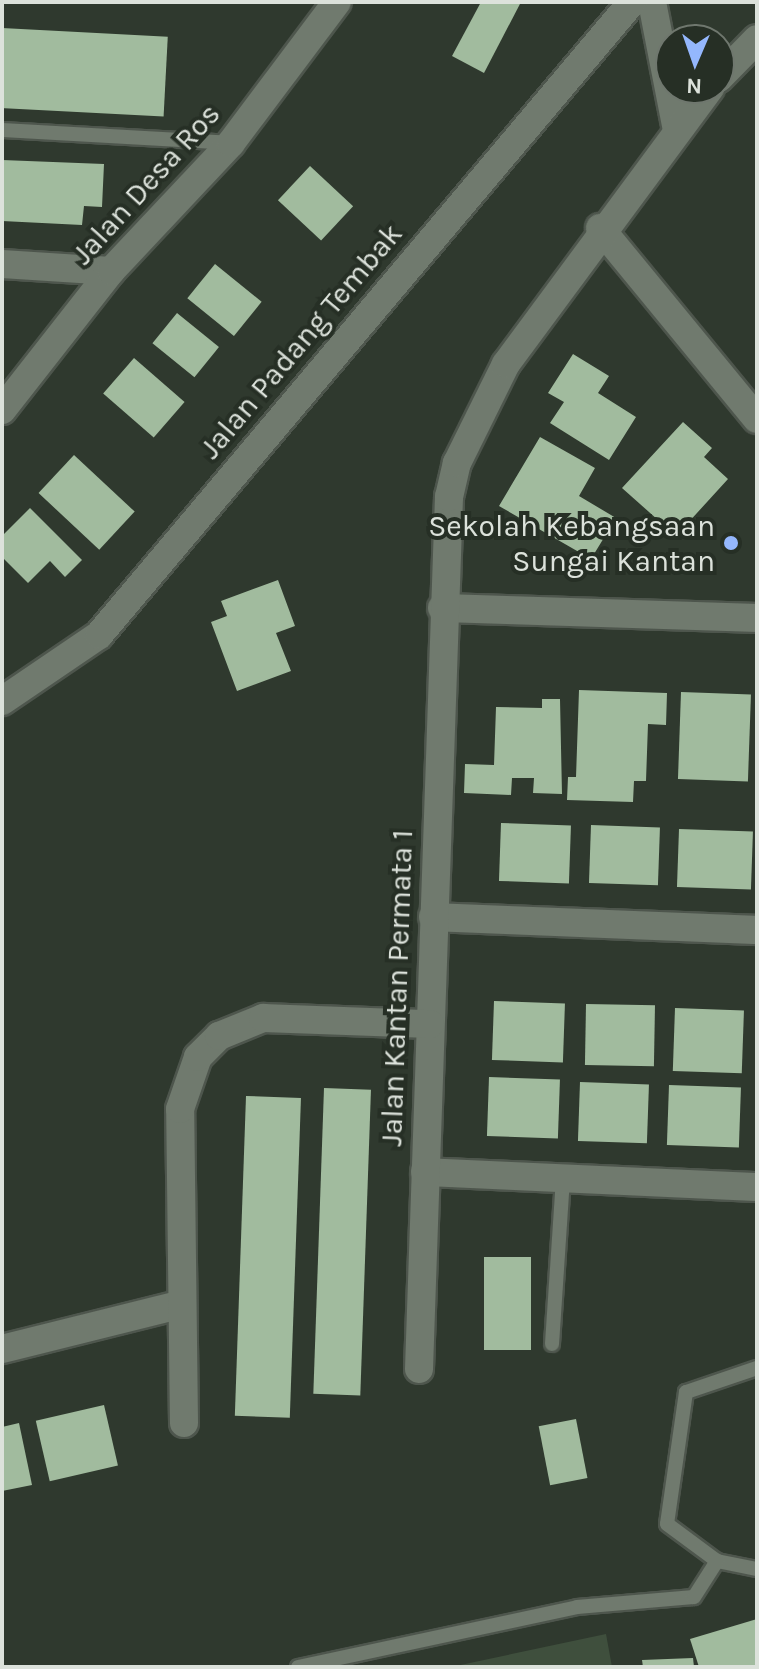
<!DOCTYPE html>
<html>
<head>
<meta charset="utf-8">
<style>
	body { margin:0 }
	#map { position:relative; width:759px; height:1669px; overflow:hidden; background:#2f392e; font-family:Karla,sans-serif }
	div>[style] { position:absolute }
	.green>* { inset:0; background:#3f4f3d }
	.building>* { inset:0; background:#a1bb9e; transform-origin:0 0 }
	.roads { filter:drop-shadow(2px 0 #4e564d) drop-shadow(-2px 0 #4e564d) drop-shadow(0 2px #4e564d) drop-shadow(0 -2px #4e564d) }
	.lane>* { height:14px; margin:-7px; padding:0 7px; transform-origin:7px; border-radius:7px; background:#707a6e }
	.street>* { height:28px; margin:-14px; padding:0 14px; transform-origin:14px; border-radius:14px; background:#707a6e }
	.dots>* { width:22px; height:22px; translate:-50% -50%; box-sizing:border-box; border:4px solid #262f25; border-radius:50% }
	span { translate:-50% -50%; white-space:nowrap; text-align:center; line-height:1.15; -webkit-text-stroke:8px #262f25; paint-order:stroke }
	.street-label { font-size:30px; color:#dce2db }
	.poi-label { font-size:30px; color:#dce2db }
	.right { translate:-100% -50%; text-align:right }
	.frame { position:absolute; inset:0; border:4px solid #dce2db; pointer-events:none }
	.north { position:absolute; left:655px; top:24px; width:80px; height:80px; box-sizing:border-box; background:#262f25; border:2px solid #6f776e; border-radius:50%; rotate:182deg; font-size:22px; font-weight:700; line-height:32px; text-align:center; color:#dce2db }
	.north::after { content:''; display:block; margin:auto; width:28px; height:36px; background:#94b7fd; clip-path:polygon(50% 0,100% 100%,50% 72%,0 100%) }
</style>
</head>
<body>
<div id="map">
	<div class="green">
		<i style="clip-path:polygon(606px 1634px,612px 1667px,451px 1667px)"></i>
	</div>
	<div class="building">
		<i style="clip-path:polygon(481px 2px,521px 2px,484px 73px,452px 56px)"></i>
		<i style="left:2px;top:28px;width:166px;height:80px;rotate:3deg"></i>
		<i style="clip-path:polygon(2px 160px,104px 164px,102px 207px,84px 206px,82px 225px,2px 221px)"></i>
		<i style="left:310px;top:166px;width:59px;height:47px;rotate:43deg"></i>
		<i style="left:215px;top:264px;width:60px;height:44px;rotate:39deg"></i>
		<i style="left:177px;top:313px;width:54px;height:39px;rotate:39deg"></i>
		<i style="clip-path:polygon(573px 354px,609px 376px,598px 393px,636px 417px,609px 460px,550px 423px,564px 402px,548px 393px)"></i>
		<i style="left:134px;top:358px;width:67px;height:47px;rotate:41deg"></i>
		<i style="clip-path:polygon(683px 422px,712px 448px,704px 457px,728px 479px,676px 536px,622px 488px)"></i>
		<i style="clip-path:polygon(540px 437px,595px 468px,579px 496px,616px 518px,591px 559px,499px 506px)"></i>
		<i style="left:74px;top:455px;width:83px;height:52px;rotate:43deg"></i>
		<i style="clip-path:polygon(30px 508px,82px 560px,65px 577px,50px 561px,28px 583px,2px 557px,2px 536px)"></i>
		<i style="clip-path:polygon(278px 580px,295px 626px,276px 633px,291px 671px,237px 691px,211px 622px,227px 616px,221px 601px)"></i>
		<i style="clip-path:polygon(579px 690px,667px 693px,666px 725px,648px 724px,646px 781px,634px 781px,633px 802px,567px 800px,568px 777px,576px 777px)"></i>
		<i style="left:681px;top:692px;width:70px;height:87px;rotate:2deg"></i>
		<i style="clip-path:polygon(542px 699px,560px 699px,562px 794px,533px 793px,534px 778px,512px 778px,511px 795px,464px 793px,465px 764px,494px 765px,496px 707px,542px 708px)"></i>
		<i style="left:501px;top:823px;width:70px;height:58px;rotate:2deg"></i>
		<i style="left:591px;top:825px;width:69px;height:58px;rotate:2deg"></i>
		<i style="left:679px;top:829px;width:74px;height:58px;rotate:2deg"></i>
		<i style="left:494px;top:1001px;width:71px;height:59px;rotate:2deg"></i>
		<i style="left:586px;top:1004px;width:69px;height:61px;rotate:1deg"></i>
		<i style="left:675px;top:1008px;width:69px;height:63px;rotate:2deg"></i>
		<i style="left:489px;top:1077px;width:71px;height:59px;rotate:2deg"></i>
		<i style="left:580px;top:1082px;width:69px;height:59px;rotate:2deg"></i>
		<i style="left:669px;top:1085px;width:72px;height:60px;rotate:2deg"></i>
		<i style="left:324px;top:1088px;width:47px;height:306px;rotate:2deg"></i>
		<i style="left:246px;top:1096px;width:55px;height:320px;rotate:2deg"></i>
		<i style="left:484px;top:1257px;width:47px;height:93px"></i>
		<i style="left:104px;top:1405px;width:62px;height:70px;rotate:77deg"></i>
		<i style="left:576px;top:1419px;width:60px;height:38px;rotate:79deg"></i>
		<i style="clip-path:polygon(19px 1423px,32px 1485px,2px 1491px,2px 1427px)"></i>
		<i style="clip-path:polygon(757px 1619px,757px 1667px,699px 1667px,690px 1639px)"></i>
		<i style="clip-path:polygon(693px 1658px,694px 1667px,643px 1667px,642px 1660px)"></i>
	</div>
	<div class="roads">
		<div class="lane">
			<i style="left:2px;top:130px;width:229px;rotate:3.2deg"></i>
			<i style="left:552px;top:1344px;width:166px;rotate:-86.2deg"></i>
			<i style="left:757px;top:1368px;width:75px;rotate:161.3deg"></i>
			<i style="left:686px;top:1392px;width:133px;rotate:98.2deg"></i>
			<i style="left:667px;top:1524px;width:62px;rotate:36.5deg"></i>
			<i style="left:717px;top:1561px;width:41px;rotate:11.3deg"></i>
			<i style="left:298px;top:1667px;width:285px;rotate:-12.1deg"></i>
			<i style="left:577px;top:1607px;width:117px;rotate:-4.9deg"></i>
			<i style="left:694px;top:1597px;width:43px;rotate:-57.4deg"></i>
		</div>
		<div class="street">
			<i style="left:652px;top:2px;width:126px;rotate:79deg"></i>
			<i style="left:719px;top:78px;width:54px;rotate:-45.7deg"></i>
			<i style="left:600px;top:228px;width:247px;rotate:50.6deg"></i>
			<i style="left:2px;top:264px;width:109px;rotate:3.7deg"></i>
			<i style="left:2px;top:410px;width:177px;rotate:-51.9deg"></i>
			<i style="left:111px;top:271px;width:175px;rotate:-46.8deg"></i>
			<i style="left:231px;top:143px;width:176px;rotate:-53.1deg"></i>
			<i style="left:442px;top:608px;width:315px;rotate:1.8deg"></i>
			<i style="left:2px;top:701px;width:117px;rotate:-34.2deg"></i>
			<i style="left:99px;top:635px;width:828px;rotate:-49.9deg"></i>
			<i style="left:433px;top:917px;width:324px;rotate:2.3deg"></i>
			<i style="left:425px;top:1172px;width:332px;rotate:2.6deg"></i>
			<i style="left:2px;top:1349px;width:182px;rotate:-14deg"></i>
			<i style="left:419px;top:1369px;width:873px;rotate:-88.03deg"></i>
			<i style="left:449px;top:497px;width:35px;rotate:-77deg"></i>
			<i style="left:457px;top:463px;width:110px;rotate:-63.7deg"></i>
			<i style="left:506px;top:364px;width:343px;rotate:-53.5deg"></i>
			<i style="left:184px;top:1423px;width:314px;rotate:-90.7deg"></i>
			<i style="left:180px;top:1109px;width:55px;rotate:-70.9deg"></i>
			<i style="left:198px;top:1057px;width:30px;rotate:-45deg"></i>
			<i style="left:219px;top:1036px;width:48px;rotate:-22.2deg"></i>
			<i style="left:263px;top:1018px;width:167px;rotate:2.1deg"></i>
		</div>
	</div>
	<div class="dots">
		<i style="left:731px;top:543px;background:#94b7fd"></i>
	</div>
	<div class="street-label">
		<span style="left:146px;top:184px;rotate:-48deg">Jalan Desa Ros</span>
		<span style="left:301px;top:341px;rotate:-50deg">Jalan Padang Tembak</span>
		<span style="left:397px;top:988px;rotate:-88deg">Jalan Kantan Permata 1</span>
	</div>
	<div class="poi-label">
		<span class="right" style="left:715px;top:543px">Sekolah Kebangsaan<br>Sungai Kantan</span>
	</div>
	<div class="frame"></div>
	<div class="north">N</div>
</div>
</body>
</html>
